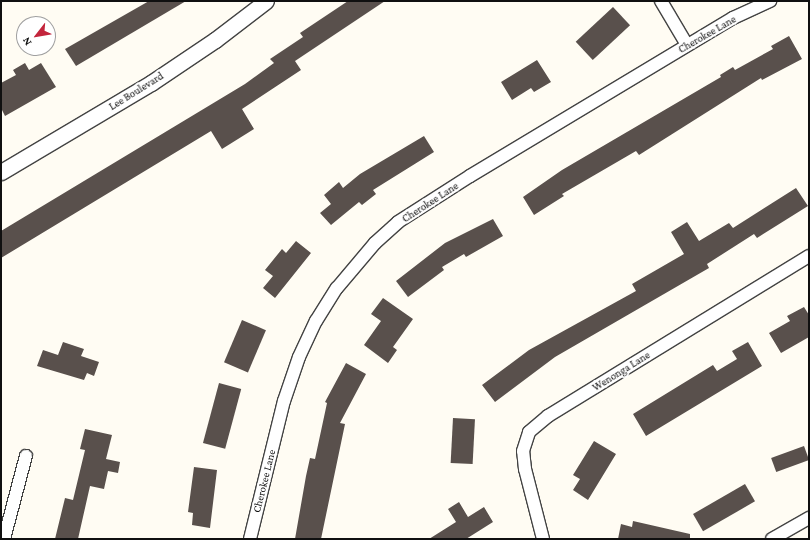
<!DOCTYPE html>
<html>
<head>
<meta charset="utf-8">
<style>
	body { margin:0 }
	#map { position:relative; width:810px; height:540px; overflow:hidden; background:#fffcf3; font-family:"Crimson Pro",serif }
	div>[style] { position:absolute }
	.building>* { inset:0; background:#59504c; transform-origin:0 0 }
	.roads { filter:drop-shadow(1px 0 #434343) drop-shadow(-1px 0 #434343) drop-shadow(0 1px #434343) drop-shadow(0 -1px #434343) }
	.minor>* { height:12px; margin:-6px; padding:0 6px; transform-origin:6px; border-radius:6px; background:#fff }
	.tertiary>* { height:15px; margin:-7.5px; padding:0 7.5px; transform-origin:7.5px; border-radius:7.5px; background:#fff }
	span { translate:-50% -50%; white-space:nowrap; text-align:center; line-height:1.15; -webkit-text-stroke:4px #fff; paint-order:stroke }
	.street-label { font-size:11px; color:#101010 }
	.frame { position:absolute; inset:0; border:2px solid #101010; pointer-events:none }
	.north { position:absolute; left:16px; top:16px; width:40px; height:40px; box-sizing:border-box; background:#fff; border:1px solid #9f9f9f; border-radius:50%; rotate:239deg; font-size:11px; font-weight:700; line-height:16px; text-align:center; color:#101010 }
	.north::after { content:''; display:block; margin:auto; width:14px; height:18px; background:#c3253c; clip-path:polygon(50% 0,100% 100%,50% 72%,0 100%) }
</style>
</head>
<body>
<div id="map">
	<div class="building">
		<i style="clip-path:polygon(149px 1px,186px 1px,76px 66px,65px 49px)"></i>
		<i style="clip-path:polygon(348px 1px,385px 1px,295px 61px,301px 70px,242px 109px,254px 129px,222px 149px,211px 131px,1px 258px,1px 231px,245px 84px,274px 63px,270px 59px,303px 37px,300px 33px)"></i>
		<i style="left:613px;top:7px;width:25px;height:51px;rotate:47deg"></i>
		<i style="clip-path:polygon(789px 36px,802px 59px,762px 80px,761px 78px,639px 155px,636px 151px,562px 194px,564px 196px,534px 215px,523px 197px,562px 170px,721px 77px,720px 75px,733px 67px,735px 70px,773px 49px,771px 46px)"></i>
		<i style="clip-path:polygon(537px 60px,551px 82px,534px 92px,531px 88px,512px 100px,501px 82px)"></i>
		<i style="clip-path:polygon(25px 63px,29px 70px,41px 63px,56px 87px,5px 116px,1px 108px,1px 83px,16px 75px,13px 70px)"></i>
		<i style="clip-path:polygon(424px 136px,434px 152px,373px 190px,376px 194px,362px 205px,359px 202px,331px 225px,320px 213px,331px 204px,324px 195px,339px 182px,343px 188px,360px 174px)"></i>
		<i style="clip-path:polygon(796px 188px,808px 206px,757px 238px,754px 234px,707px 264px,709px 268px,555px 357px,495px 402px,482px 385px,529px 350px,636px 291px,632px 284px,684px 254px,671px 232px,687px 222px,699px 241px,729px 223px,733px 228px)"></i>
		<i style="clip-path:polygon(493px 219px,503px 236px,466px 257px,464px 254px,442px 267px,444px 270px,408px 297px,396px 281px,445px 243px)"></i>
		<i style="clip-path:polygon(296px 241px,311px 253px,275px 298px,263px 288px,273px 276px,265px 270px,282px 249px,286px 253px)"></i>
		<i style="clip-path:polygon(383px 298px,413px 319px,393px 347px,397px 350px,388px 363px,364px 345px,381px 321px,371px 314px)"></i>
		<i style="clip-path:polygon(804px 307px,809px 315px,809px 337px,781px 353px,769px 333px,790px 321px,787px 316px)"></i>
		<i style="left:242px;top:320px;width:26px;height:46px;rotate:23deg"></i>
		<i style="clip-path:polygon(63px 342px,84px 349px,81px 356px,99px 362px,94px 376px,87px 373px,84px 380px,37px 366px,43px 350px,58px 355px)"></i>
		<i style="clip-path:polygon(748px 342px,762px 366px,646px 436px,633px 414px,713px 365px,717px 371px,737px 359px,732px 351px)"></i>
		<i style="clip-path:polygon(346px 363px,366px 374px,340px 423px,345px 424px,321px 539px,295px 539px,306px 476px,310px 458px,315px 459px,327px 403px,325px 402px)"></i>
		<i style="left:219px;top:383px;width:23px;height:62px;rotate:15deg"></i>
		<i style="left:453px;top:418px;width:22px;height:45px;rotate:3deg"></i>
		<i style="clip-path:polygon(85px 429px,112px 435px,106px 459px,120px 462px,118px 473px,108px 471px,104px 489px,90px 486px,78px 539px,55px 539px,65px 498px,73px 500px,85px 450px,80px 449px)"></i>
		<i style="clip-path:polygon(594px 441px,616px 454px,588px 500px,573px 490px,580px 479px,573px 475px)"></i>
		<i style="left:804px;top:446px;width:15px;height:35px;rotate:70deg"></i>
		<i style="clip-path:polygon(194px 467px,217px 470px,210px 528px,192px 525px,193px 513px,188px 512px)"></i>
		<i style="left:745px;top:484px;width:20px;height:60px;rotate:60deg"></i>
		<i style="clip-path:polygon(459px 502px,468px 517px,484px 507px,493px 522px,466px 539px,429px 539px,456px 522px,448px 509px)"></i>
		<i style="clip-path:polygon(633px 521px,690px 534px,690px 539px,618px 539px,621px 524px,632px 527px)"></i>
	</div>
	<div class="roads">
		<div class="minor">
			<i style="left:661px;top:1px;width:51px;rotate:59.4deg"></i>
			<i style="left:4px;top:539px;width:86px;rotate:-75.2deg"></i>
			<i style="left:250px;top:539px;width:142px;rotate:-76.2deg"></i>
			<i style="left:284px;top:401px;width:46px;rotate:-71.2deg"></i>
			<i style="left:299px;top:357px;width:40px;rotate:-65deg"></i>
			<i style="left:316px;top:321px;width:39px;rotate:-58deg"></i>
			<i style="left:337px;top:288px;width:59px;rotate:-49.8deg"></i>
			<i style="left:375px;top:243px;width:31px;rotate:-42deg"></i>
			<i style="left:398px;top:222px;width:85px;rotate:-32.6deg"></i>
			<i style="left:470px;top:176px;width:307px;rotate:-31deg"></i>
			<i style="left:733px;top:18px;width:41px;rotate:-24.7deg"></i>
			<i style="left:543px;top:539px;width:72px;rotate:-104.4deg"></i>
			<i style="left:525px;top:469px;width:18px;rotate:-96deg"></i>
			<i style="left:523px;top:451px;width:20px;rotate:-72deg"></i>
			<i style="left:529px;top:432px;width:25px;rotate:-40deg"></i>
			<i style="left:548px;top:416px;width:306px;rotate:-31.5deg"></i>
			<i style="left:772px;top:539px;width:43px;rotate:-29.6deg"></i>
		</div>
		<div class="tertiary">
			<i style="left:1px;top:172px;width:174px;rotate:-30.7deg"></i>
			<i style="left:151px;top:83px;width:77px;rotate:-33.9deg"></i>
			<i style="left:215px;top:40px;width:64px;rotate:-37.4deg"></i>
		</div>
	</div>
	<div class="street-label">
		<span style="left:707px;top:34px;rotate:-30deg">Cherokee Lane</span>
		<span style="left:136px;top:91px;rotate:-32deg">Lee Boulevard</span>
		<span style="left:430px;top:202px;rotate:-33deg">Cherokee Lane</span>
		<span style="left:621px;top:371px;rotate:-32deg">Wenonga Lane</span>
		<span style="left:264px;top:481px;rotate:-76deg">Cherokee Lane</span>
	</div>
	<div class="frame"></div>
	<div class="north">N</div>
</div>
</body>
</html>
